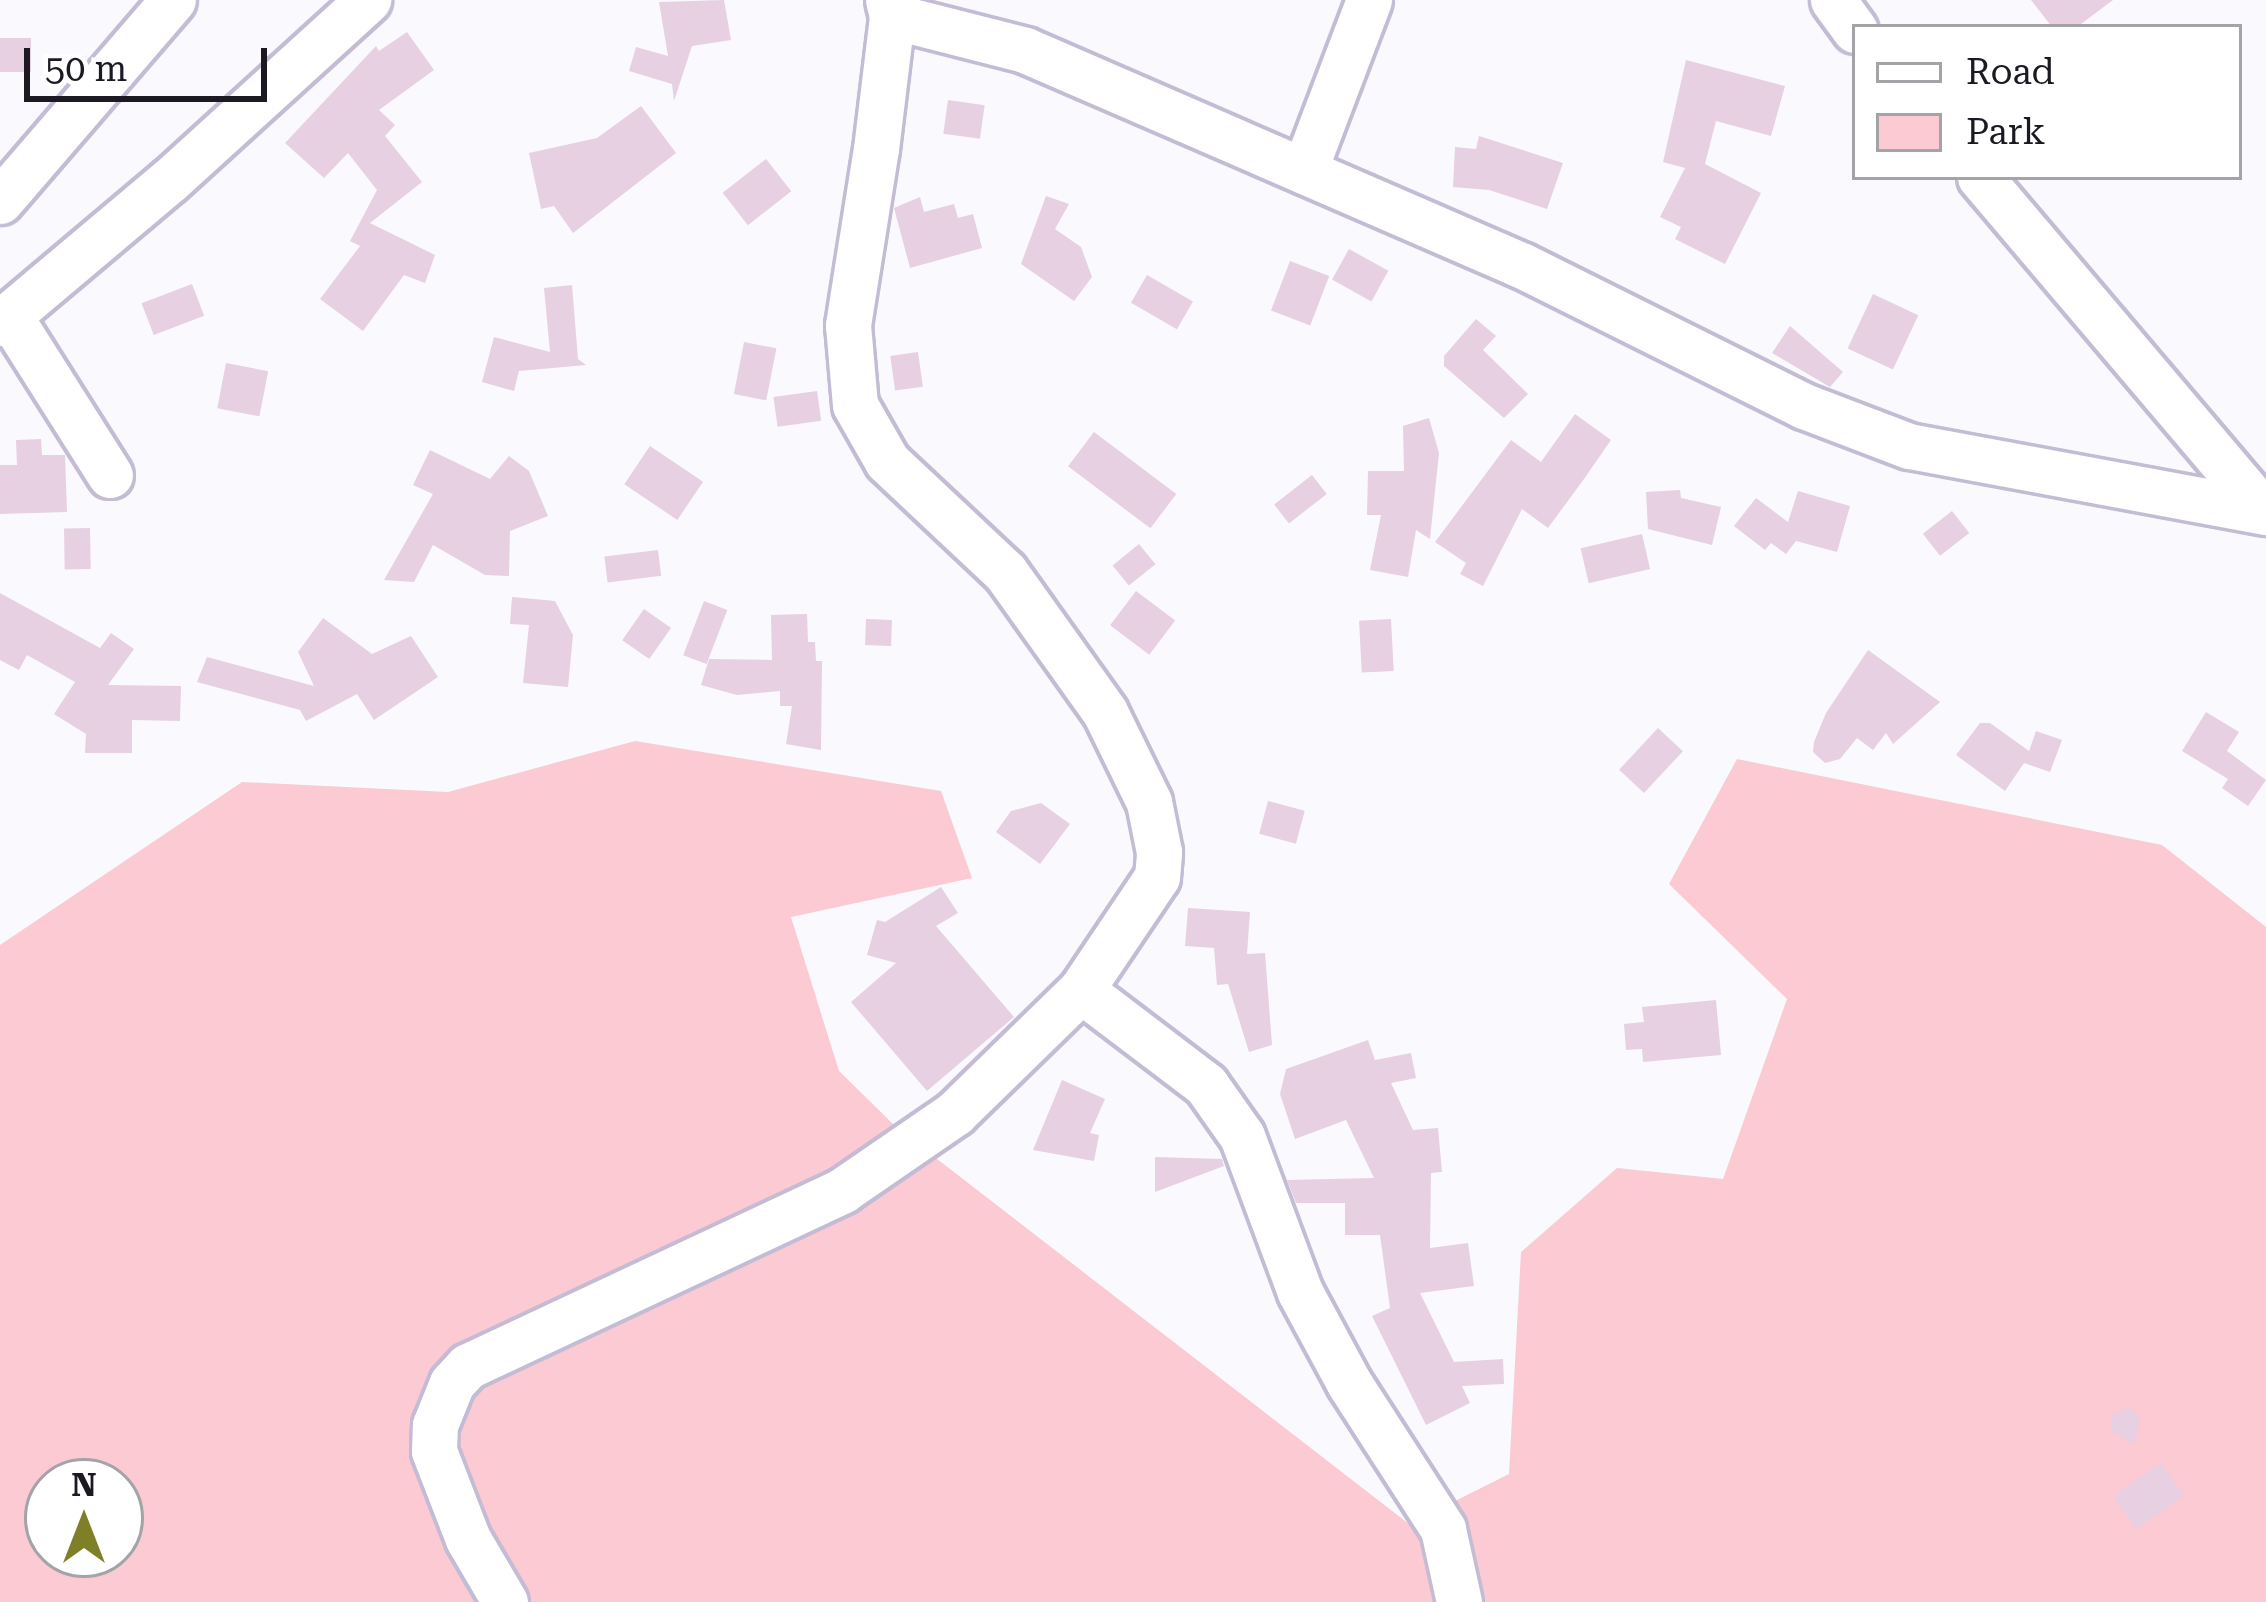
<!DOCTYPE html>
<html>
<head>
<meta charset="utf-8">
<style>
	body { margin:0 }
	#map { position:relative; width:2266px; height:1602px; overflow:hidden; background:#faf9fe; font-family:"Roboto Serif",serif }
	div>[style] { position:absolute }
	.green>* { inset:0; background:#fbcad3 }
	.building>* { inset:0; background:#e6d0e2; transform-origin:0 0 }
	.roads { filter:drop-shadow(3px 0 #c3bcd4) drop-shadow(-3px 0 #c3bcd4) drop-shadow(0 3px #c3bcd4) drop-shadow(0 -3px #c3bcd4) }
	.minor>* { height:45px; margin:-22.5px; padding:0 22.5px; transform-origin:22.5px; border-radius:22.5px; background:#fff }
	span { translate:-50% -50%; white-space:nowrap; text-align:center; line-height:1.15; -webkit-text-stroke:10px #fff; paint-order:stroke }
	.legend { position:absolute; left:1852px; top:24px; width:390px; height:156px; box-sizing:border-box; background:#fff; border:3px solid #a4a3a7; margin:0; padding:15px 21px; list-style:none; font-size:36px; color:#1c1922 }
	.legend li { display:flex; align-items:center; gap:24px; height:60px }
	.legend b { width:60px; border:3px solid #a4a3a7 }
	.north { position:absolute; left:24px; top:1458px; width:120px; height:120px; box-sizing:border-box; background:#fff; border:3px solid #a4a3a7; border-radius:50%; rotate:0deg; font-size:33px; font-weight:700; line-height:48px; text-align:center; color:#1c1922 }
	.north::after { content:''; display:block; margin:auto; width:42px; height:54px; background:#7f7f27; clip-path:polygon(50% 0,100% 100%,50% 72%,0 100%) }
	.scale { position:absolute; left:24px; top:48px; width:243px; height:54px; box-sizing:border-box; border:6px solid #1c1922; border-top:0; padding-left:15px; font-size:36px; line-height:42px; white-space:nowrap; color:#1c1922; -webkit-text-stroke:9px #fff; paint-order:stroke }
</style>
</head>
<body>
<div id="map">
	<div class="green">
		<i style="clip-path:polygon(evenodd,635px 741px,941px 791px,972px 878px,791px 917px,839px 1071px,897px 1128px,1409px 1524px,1509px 1474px,1521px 1252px,1617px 1168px,1723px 1179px,1787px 999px,1669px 884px,1737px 759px,2162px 845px,2266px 927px,2266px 1602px,0 1602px,0 945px,242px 782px,448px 792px,635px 741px,48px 1482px,120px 1482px,120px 1554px,48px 1554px,48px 1482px)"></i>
	</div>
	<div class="building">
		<i style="clip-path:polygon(724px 0,731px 40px,692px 46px,674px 101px,672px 84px,629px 71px,636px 47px,668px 56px,659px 2px)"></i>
		<i style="clip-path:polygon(2031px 0,2113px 0,2077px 27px,2052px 27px)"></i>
		<i style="clip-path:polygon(407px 32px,434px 70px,379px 110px,395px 125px,385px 136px,422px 182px,370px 223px,435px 255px,425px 283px,404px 275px,363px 331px,320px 299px,360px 246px,350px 241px,377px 190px,348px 153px,324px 178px,285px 143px,376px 46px,379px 51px)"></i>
		<i style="left:0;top:38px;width:31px;height:34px"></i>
		<i style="clip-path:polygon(1686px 60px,1785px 86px,1771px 136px,1716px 121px,1705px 164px,1761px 193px,1725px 264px,1675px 239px,1681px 227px,1660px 217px,1685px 168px,1663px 162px)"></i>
		<i style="left:948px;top:100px;width:37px;height:34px;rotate:8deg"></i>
		<i style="clip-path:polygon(641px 106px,676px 153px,573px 233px,554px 206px,541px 209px,529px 153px,597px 138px)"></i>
		<i style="clip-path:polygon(1479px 136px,1563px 163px,1547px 209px,1489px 190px,1453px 187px,1455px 147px,1476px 149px)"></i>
		<i style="left:766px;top:159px;width:41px;height:55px;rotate:52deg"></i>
		<i style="clip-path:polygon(1046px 196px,1069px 204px,1055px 229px,1081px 247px,1092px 277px,1074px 301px,1021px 264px)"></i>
		<i style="clip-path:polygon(920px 197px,924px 212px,954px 204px,958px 218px,973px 214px,982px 248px,910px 268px,894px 208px)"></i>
		<i style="left:1349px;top:249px;width:45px;height:35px;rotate:29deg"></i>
		<i style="left:1290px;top:261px;width:42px;height:53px;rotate:21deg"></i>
		<i style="left:1147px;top:275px;width:53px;height:32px;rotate:30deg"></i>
		<i style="left:192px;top:284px;width:34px;height:54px;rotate:69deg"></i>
		<i style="clip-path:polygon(572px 285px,578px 359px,586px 365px,519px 371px,514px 391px,482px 382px,494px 337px,550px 352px,544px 288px)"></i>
		<i style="left:1873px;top:294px;width:50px;height:60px;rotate:25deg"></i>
		<i style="clip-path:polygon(1476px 319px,1496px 336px,1483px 350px,1528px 394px,1504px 418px,1444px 366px,1444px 356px)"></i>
		<i style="clip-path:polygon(1790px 326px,1843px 372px,1830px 387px,1772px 353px)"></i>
		<i style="left:744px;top:342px;width:33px;height:53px;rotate:11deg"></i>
		<i style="left:918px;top:352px;width:35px;height:28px;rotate:82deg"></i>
		<i style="left:226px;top:363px;width:43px;height:46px;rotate:11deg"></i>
		<i style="left:817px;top:391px;width:30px;height:44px;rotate:82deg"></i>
		<i style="clip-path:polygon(1575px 414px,1611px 440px,1584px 479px,1548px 528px,1522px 509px,1483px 586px,1460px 574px,1466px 563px,1435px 542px,1511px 440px,1541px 462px)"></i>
		<i style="clip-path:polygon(1429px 418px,1439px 453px,1430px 539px,1416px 530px,1408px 577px,1370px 570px,1381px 515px,1367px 515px,1368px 471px,1404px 471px,1403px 426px)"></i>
		<i style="left:1094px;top:432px;width:103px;height:43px;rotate:37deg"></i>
		<i style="clip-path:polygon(41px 439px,42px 455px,65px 455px,67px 512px,0 514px,0 465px,17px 465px,16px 440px)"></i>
		<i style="left:650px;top:446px;width:64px;height:46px;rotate:34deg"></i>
		<i style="clip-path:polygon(430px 450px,490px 479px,509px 456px,529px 471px,548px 516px,510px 531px,509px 576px,485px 575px,433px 545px,414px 582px,384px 580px,433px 494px,413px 485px)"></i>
		<i style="left:1312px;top:475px;width:24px;height:48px;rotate:52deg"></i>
		<i style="clip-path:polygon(1680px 490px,1681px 498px,1721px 507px,1712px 545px,1648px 529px,1646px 492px)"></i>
		<i style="clip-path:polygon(1798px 491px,1850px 506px,1837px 552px,1796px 541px,1786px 554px,1771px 543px,1765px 550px,1734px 526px,1756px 498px,1788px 522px)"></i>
		<i style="left:1952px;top:511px;width:28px;height:37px;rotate:52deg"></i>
		<i style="left:90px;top:528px;width:41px;height:26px;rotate:89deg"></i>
		<i style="left:1642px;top:534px;width:36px;height:63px;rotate:77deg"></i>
		<i style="left:1139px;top:544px;width:26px;height:34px;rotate:51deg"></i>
		<i style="left:658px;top:550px;width:26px;height:54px;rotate:83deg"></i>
		<i style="left:1136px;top:591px;width:49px;height:43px;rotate:37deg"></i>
		<i style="clip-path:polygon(0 593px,100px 648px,111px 633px,134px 649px,108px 685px,181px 686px,180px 721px,132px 720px,132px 753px,85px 753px,86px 734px,54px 714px,75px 682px,27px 655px,19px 670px,0 660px)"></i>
		<i style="clip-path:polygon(512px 597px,555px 601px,573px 635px,568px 687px,523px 683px,529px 625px,510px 624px)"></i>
		<i style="left:704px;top:601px;width:25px;height:58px;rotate:21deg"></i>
		<i style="left:644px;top:609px;width:33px;height:38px;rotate:35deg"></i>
		<i style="clip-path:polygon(807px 614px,808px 642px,815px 642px,816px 661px,822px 661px,821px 750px,786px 744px,792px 706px,780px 706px,780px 691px,737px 695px,701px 685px,709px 659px,772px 660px,771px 615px)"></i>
		<i style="clip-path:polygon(323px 618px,372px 654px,411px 636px,438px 677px,374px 720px,357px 694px,306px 721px,300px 710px,197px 682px,207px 657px,314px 686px,298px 652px)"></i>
		<i style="left:866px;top:619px;width:26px;height:26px;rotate:2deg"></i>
		<i style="left:1391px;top:619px;width:52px;height:32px;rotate:87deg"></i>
		<i style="clip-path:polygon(1868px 650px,1940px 702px,1893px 744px,1886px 733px,1873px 750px,1857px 738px,1840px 759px,1825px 763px,1813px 752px,1814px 742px,1826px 713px)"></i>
		<i style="clip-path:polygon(2206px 712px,2239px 732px,2227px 751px,2266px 780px,2248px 806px,2222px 788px,2228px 779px,2182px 751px)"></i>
		<i style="clip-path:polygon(1980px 723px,1990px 723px,2029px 751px,2036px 731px,2062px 740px,2050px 772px,2024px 763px,2005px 791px,1956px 755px)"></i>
		<i style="left:1658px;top:728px;width:34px;height:57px;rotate:43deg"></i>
		<i style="left:1268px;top:801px;width:38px;height:34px;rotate:15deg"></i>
		<i style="clip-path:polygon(1041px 803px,1070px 824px,1040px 864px,996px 832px,1011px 811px)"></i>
		<i style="clip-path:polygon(941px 887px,958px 913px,936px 926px,1014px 1017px,927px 1091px,851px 1002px,896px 963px,867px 955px,877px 920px,885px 922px)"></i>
		<i style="clip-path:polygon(1188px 908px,1250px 912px,1247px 954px,1265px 953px,1272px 1045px,1249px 1052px,1228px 984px,1217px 985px,1214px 948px,1185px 946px)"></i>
		<i style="clip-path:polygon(1716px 1000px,1721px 1055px,1643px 1062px,1642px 1049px,1626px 1050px,1624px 1024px,1644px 1022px,1642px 1007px)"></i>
		<i style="clip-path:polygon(1368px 1040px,1375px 1060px,1411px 1053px,1416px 1078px,1391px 1083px,1413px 1130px,1438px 1128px,1442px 1172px,1431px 1173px,1430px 1248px,1468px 1243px,1474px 1286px,1420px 1293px,1454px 1362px,1503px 1359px,1504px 1384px,1462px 1386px,1470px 1403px,1426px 1425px,1372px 1316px,1390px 1308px,1380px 1235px,1345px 1235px,1345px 1203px,1296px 1203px,1287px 1180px,1374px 1178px,1346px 1120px,1295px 1139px,1280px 1094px,1286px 1069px)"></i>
		<i style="clip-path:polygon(1062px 1080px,1105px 1099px,1090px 1133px,1099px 1135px,1094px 1161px,1033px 1150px)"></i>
		<i style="clip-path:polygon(1155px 1157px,1222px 1159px,1224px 1166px,1155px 1192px)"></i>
		<i style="clip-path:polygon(2128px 1408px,2140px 1417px,2135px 1444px,2111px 1431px,2113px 1414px)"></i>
		<i style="left:2161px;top:1463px;width:40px;height:58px;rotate:55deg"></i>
	</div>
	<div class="roads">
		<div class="minor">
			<i style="left:1833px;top:0;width:37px;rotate:54deg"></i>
			<i style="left:892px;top:16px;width:137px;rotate:14.3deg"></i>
			<i style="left:1025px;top:50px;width:543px;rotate:23.45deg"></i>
			<i style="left:1523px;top:266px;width:314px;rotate:26.5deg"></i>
			<i style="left:1804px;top:406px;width:112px;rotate:20.9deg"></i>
			<i style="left:1909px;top:446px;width:363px;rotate:10.5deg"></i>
			<i style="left:1304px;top:171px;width:183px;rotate:-69.2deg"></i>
			<i style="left:1980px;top:177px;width:436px;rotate:49.7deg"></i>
			<i style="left:0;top:201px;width:265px;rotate:-49.3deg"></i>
			<i style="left:10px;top:317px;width:187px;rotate:57.7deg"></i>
			<i style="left:0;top:323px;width:222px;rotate:-40.1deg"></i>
			<i style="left:170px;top:180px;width:268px;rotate:-42.3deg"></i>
			<i style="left:1081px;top:990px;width:157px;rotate:37.2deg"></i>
			<i style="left:1206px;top:1085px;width:62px;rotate:54.8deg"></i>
			<i style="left:1242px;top:1136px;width:166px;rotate:69.6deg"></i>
			<i style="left:1300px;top:1292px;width:103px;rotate:61.7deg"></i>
			<i style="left:1349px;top:1383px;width:174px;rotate:57.2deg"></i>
			<i style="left:1443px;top:1529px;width:75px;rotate:77.6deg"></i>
			<i style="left:505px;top:1602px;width:73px;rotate:-120.4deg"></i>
			<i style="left:468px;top:1539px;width:94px;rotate:-111.1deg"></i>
			<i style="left:434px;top:1451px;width:26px;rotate:-88deg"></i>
			<i style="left:435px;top:1425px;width:45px;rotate:-68deg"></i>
			<i style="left:452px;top:1383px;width:23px;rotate:-47deg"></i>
			<i style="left:468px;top:1366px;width:414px;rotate:-25.1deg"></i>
			<i style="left:843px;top:1190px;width:136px;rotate:-34.5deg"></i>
			<i style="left:955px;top:1113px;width:176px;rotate:-44.3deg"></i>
			<i style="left:1081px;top:990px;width:136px;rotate:-56.1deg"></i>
			<i style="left:1157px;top:877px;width:25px;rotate:-85deg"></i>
			<i style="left:1159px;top:852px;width:51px;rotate:-101.3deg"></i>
			<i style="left:1149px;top:802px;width:100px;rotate:-116.1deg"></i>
			<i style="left:1105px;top:712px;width:172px;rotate:-125.5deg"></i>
			<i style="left:1005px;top:572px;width:162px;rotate:-136.8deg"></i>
			<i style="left:887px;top:461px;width:64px;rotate:-119.7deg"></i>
			<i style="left:855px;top:405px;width:80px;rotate:-95deg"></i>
			<i style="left:848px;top:325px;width:178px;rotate:-81deg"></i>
			<i style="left:876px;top:149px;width:134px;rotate:-83.1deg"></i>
			<i style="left:892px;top:16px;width:16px;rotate:-104deg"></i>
		</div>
	</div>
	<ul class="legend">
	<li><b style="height:15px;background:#fff"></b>Road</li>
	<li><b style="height:33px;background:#fbcad3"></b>Park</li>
	</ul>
	<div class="north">N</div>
	<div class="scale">50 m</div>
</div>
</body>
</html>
